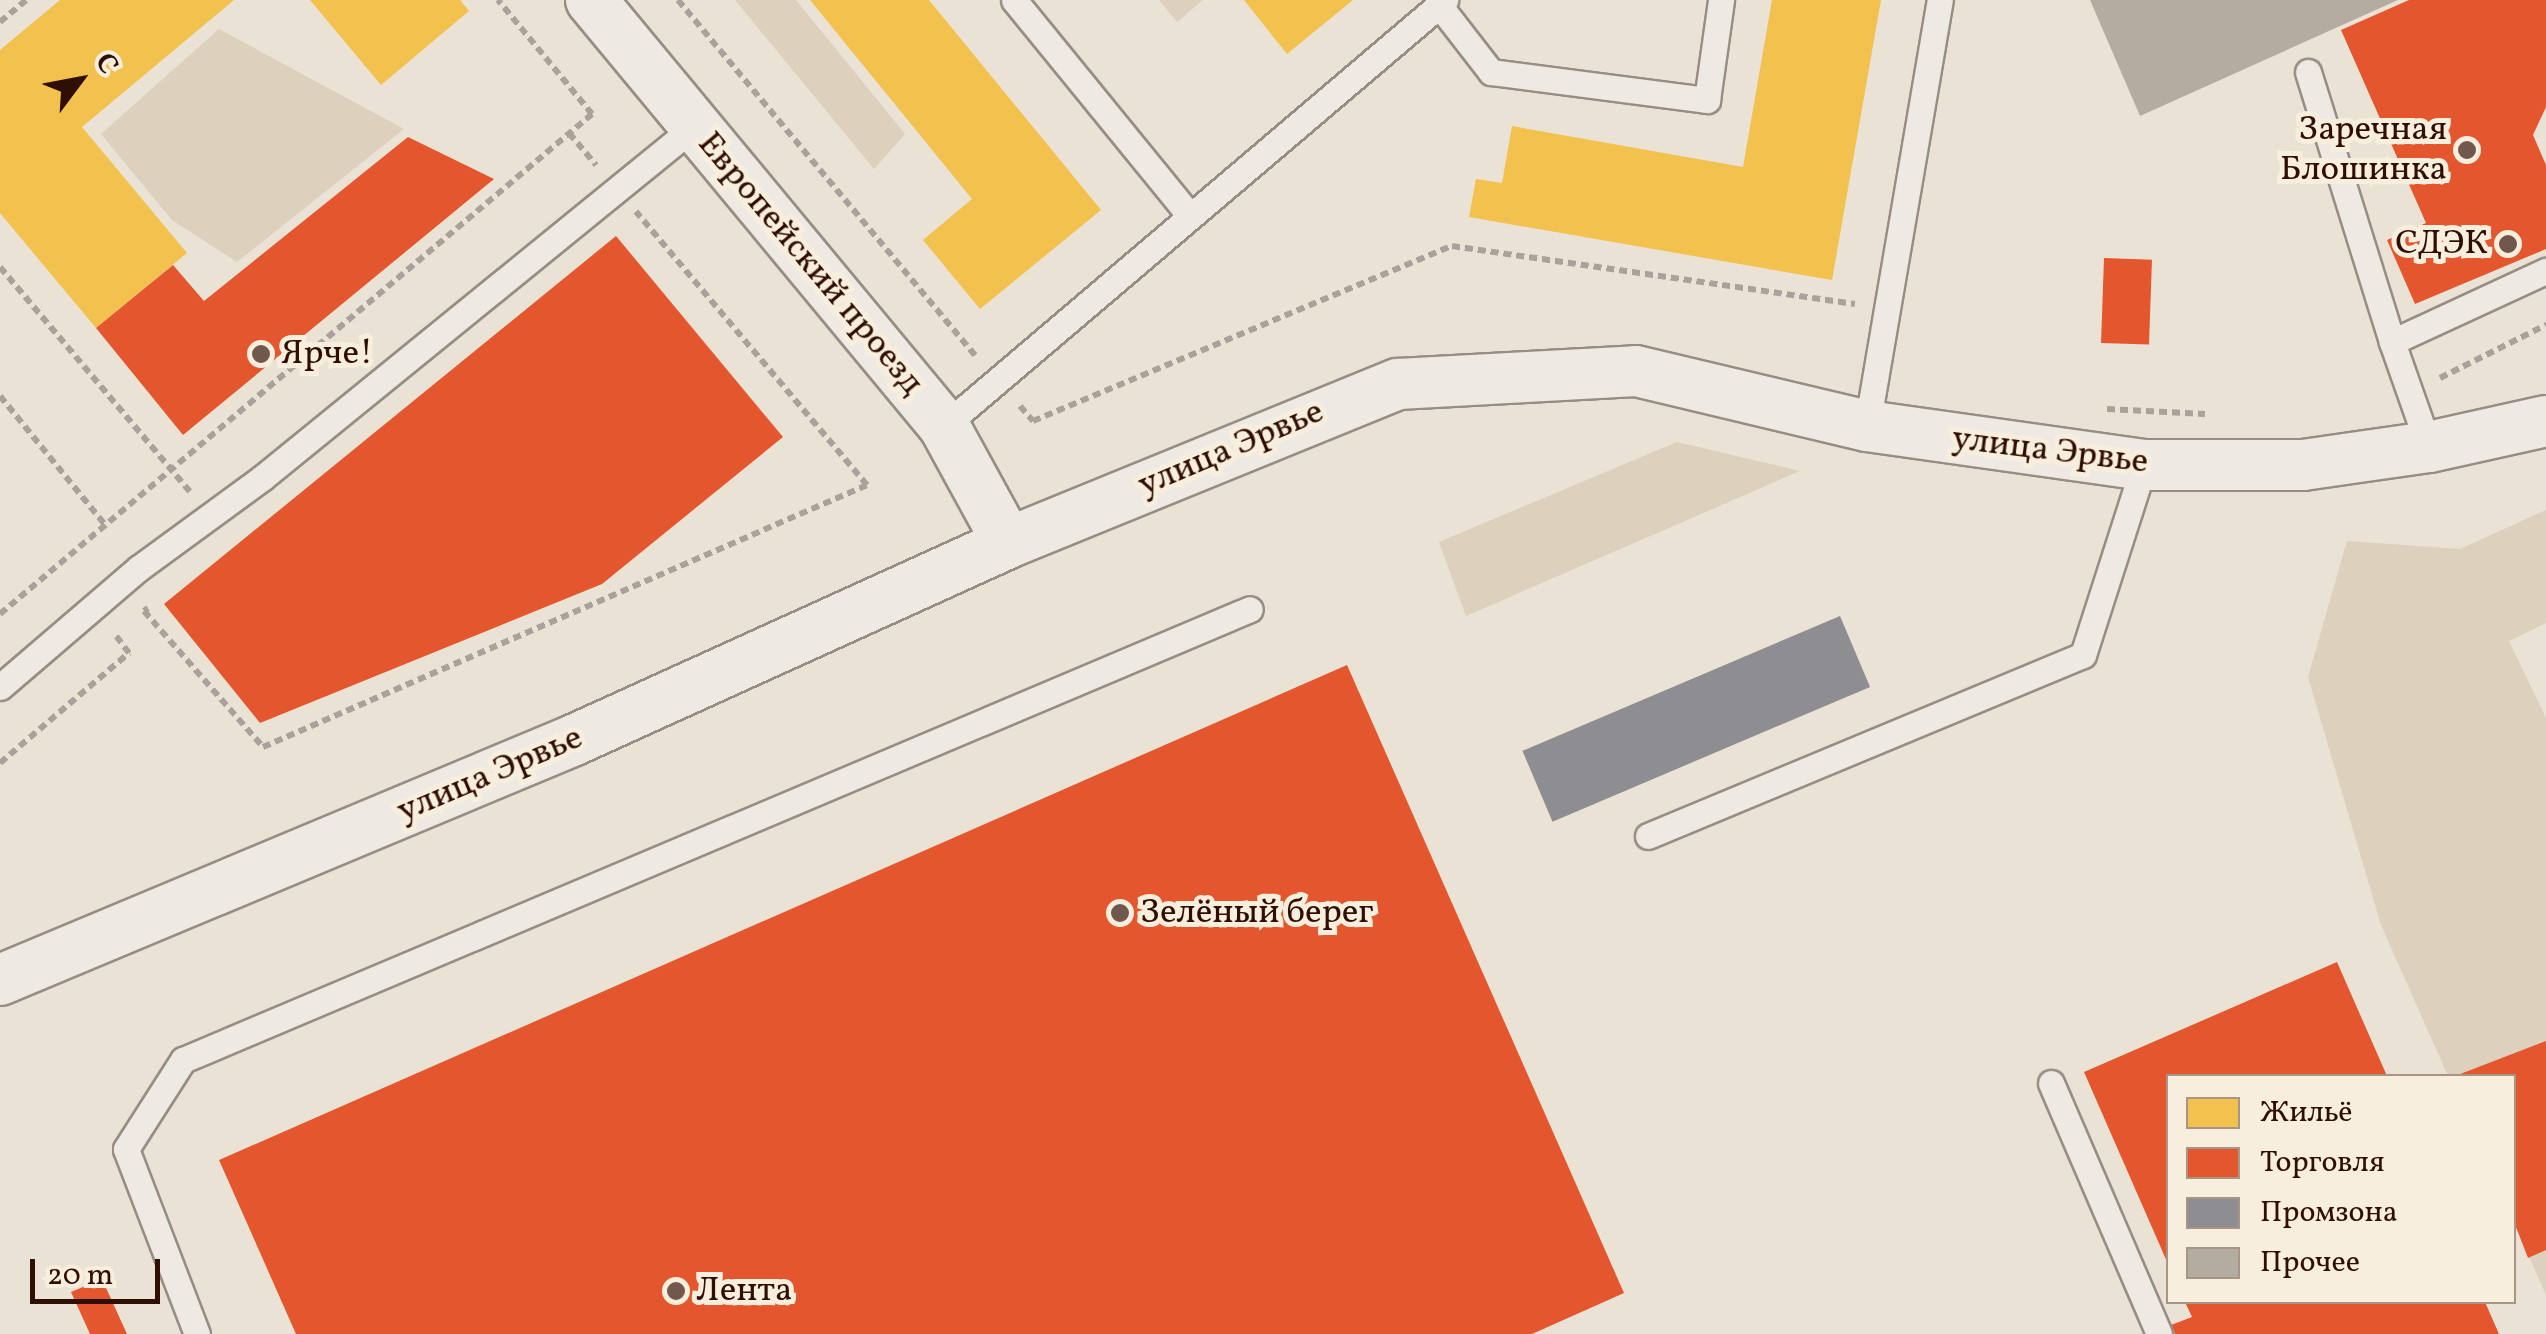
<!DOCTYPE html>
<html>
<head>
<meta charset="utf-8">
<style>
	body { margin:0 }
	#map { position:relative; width:2546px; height:1334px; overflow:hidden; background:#eae2d4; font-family:Vollkorn,serif }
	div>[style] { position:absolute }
	.green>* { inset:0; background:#ddd0bc }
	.homes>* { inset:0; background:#f2c14e }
	.shops>* { inset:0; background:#e4572e; transform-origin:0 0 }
	.industry>* { inset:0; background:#8d8d92; transform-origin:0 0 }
	.building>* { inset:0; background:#b4aca1 }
	.path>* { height:6px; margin-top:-3px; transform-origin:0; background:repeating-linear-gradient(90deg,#a9a19a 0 8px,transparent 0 13px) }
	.roads { filter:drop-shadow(2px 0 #968d84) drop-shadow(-2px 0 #968d84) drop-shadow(0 2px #968d84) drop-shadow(0 -2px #968d84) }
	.service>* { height:25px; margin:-12.5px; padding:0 12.5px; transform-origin:12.5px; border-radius:12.5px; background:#eeeae3 }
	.minor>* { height:50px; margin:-25px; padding:0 25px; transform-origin:25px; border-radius:25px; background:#eeeae3 }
	.dots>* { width:28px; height:28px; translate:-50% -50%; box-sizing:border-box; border:5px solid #f8eedd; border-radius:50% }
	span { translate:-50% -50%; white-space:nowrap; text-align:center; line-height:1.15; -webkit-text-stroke:10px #f8eedd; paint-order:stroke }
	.poi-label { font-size:35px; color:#2f0f02 }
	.right { translate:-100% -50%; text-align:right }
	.left { translate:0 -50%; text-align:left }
	.street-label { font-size:35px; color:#2f0f02 }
	.legend { position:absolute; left:2166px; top:1074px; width:350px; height:230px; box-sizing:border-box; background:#f8eedd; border:2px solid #a89585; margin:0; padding:12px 18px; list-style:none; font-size:30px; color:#2f0f02 }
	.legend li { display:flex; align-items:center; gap:20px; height:50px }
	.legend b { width:50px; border:2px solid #a89585 }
	.north { position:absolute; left:30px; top:30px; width:100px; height:100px; -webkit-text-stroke:8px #f8eedd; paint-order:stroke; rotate:58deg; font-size:28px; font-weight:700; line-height:40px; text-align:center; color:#2f0f02 }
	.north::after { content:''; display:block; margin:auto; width:35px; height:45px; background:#2f0f02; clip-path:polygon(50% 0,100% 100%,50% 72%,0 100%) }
	.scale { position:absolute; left:30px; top:1259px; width:130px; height:45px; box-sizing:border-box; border:5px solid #2f0f02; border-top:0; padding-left:12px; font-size:30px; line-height:35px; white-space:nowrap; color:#2f0f02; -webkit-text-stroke:8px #f8eedd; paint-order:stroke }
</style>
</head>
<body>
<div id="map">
	<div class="green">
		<i style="clip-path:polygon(735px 0,796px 0,905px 134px,874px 169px)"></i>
		<i style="clip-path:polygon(1159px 0,1203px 0,1177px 22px)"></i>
		<i style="clip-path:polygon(219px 29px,404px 129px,237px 262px,172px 220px,101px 134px)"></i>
		<i style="clip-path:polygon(1677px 442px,1800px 471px,1466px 616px,1439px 542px)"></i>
		<i style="clip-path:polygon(2546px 510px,2546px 623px,2509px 641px,2546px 718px,2546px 1295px,2514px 1222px,2514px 1076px,2448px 1076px,2381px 925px,2308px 677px,2347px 541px,2460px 549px)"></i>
	</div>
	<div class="homes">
		<i style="clip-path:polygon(60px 0,234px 0,82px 127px,187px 253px,96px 328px,0 213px,0 50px)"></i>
		<i style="clip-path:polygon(310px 0,460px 0,469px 11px,381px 85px)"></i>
		<i style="clip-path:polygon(810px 0,929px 0,1101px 210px,980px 309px,923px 240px,972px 199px)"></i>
		<i style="clip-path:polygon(1244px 0,1353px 0,1287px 54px)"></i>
		<i style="clip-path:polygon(1772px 0,1881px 0,1832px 280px,1469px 217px,1476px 179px,1502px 183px,1512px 126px,1743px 167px)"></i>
	</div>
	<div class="shops">
		<i style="clip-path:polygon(2409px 0,2546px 0,2546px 107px,2533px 135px,2546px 165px,2546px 249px,2415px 304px,2387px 240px,2426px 223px,2341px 30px)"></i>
		<i style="clip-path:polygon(408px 137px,494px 179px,183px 435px,96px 328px,173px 265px,204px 301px)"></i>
		<i style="clip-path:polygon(616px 236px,783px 437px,602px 584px,260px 723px,164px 604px)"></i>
		<i style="left:2104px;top:258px;width:48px;height:85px;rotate:2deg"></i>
		<i style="clip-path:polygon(1347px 665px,1624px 1293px,1532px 1334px,296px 1334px,219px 1160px)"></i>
		<i style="clip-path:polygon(2337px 962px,2387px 1076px,2168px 1076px,2168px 1264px,2084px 1072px)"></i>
		<i style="clip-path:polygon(2546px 1041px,2546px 1250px,2528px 1258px,2514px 1222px,2514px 1076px,2455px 1076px)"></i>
		<i style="clip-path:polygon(102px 1279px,127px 1334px,90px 1334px,71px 1292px)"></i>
		<i style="clip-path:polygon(2185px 1302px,2485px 1302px,2499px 1334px,2175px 1334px,2171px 1325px,2192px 1317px)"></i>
	</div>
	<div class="industry">
		<i style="left:1840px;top:616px;width:77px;height:345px;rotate:67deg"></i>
	</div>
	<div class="building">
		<i style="clip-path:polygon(2090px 0,2398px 0,2140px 116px)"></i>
	</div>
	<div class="path">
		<i style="left:678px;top:0;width:464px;rotate:50.1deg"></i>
		<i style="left:0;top:22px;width:34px;rotate:-40deg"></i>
		<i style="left:569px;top:133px;width:42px;rotate:49.8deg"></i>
		<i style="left:0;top:267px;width:294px;rotate:49.8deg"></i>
		<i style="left:2440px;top:378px;width:119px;rotate:-26.6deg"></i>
		<i style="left:0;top:396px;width:168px;rotate:50.8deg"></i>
		<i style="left:1020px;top:406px;width:20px;rotate:49deg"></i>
		<i style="left:1033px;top:421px;width:454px;rotate:-22.7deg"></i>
		<i style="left:1452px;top:246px;width:407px;rotate:8.2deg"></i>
		<i style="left:2107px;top:409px;width:98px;rotate:2.9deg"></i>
		<i style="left:148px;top:608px;width:5px;rotate:143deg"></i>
		<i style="left:144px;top:611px;width:181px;rotate:48.8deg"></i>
		<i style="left:263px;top:747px;width:658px;rotate:-23.45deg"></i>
		<i style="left:867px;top:485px;width:358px;rotate:-130.2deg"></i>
		<i style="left:0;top:614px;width:775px;rotate:-40.18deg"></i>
		<i style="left:592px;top:114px;width:148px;rotate:-129.5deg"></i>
		<i style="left:0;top:763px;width:170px;rotate:-40.5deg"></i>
		<i style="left:129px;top:653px;width:25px;rotate:-127deg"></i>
	</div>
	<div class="roads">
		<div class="service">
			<i style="left:1014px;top:0;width:275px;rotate:50.8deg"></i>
			<i style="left:1439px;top:5px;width:85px;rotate:52.2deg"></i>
			<i style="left:1491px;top:72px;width:218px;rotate:7.4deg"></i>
			<i style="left:1707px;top:100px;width:101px;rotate:-82deg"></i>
			<i style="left:2308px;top:72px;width:283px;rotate:72.7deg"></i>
			<i style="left:2392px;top:342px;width:170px;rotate:-24.8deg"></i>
			<i style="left:2392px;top:342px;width:111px;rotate:70.6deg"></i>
			<i style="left:944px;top:426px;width:658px;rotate:-40.37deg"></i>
			<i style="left:1867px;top:426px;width:432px;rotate:-80.3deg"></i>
			<i style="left:0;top:687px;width:183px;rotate:-40.6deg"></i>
			<i style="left:139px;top:568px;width:152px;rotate:-36.2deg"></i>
			<i style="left:262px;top:478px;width:558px;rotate:-39.11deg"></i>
			<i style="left:1648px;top:836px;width:471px;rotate:-22.6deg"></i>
			<i style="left:2083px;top:655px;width:200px;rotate:-72.2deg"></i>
			<i style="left:2051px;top:1083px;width:273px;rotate:66.7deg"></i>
			<i style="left:197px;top:1334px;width:198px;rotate:-111deg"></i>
			<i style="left:126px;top:1149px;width:106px;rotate:-57.4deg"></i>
			<i style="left:183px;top:1060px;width:1158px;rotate:-22.91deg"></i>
		</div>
		<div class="minor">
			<i style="left:591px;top:0;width:553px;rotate:50.35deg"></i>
			<i style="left:944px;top:426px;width:133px;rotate:61.3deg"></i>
			<i style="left:0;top:980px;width:622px;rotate:-22.69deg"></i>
			<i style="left:574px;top:740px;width:477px;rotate:-24.4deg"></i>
			<i style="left:1008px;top:543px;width:421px;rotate:-22.2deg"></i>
			<i style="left:1398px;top:384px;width:238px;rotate:-3.1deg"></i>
			<i style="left:1636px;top:371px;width:237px;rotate:13.4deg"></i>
			<i style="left:1867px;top:426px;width:280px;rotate:8deg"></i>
			<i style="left:2144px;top:465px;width:159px"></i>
			<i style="left:2303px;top:465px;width:127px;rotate:-8.1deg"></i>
			<i style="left:2429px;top:447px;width:120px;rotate:-12.5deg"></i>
		</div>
	</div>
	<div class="dots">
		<i style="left:2467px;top:150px;background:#70594c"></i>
		<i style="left:2508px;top:244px;background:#70594c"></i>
		<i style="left:261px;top:354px;background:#70594c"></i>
		<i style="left:1120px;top:913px;background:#70594c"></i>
		<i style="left:676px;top:1291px;background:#70594c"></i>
	</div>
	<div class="poi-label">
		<span class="right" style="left:2447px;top:150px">Заречная<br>Блошинка</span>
		<span class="right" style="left:2488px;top:244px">СДЭК</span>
		<span class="left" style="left:281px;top:354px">Ярче!</span>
		<span class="left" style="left:1140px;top:913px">Зелёный берег</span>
		<span class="left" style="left:696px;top:1291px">Лента</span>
	</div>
	<div class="street-label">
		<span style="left:810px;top:264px;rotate:50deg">Европейский проезд</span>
		<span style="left:1231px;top:449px;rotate:-23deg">улица Эрвье</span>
		<span style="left:2050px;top:451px;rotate:7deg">улица Эрвье</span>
		<span style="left:490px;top:775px;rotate:-23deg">улица Эрвье</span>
	</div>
	<ul class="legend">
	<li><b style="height:28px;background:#f2c14e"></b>Жильё</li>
	<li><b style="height:28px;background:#e4572e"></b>Торговля</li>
	<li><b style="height:28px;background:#8d8d92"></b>Промзона</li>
	<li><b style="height:28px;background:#b4aca1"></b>Прочее</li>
	</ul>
	<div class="north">С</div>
	<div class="scale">20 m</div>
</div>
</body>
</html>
